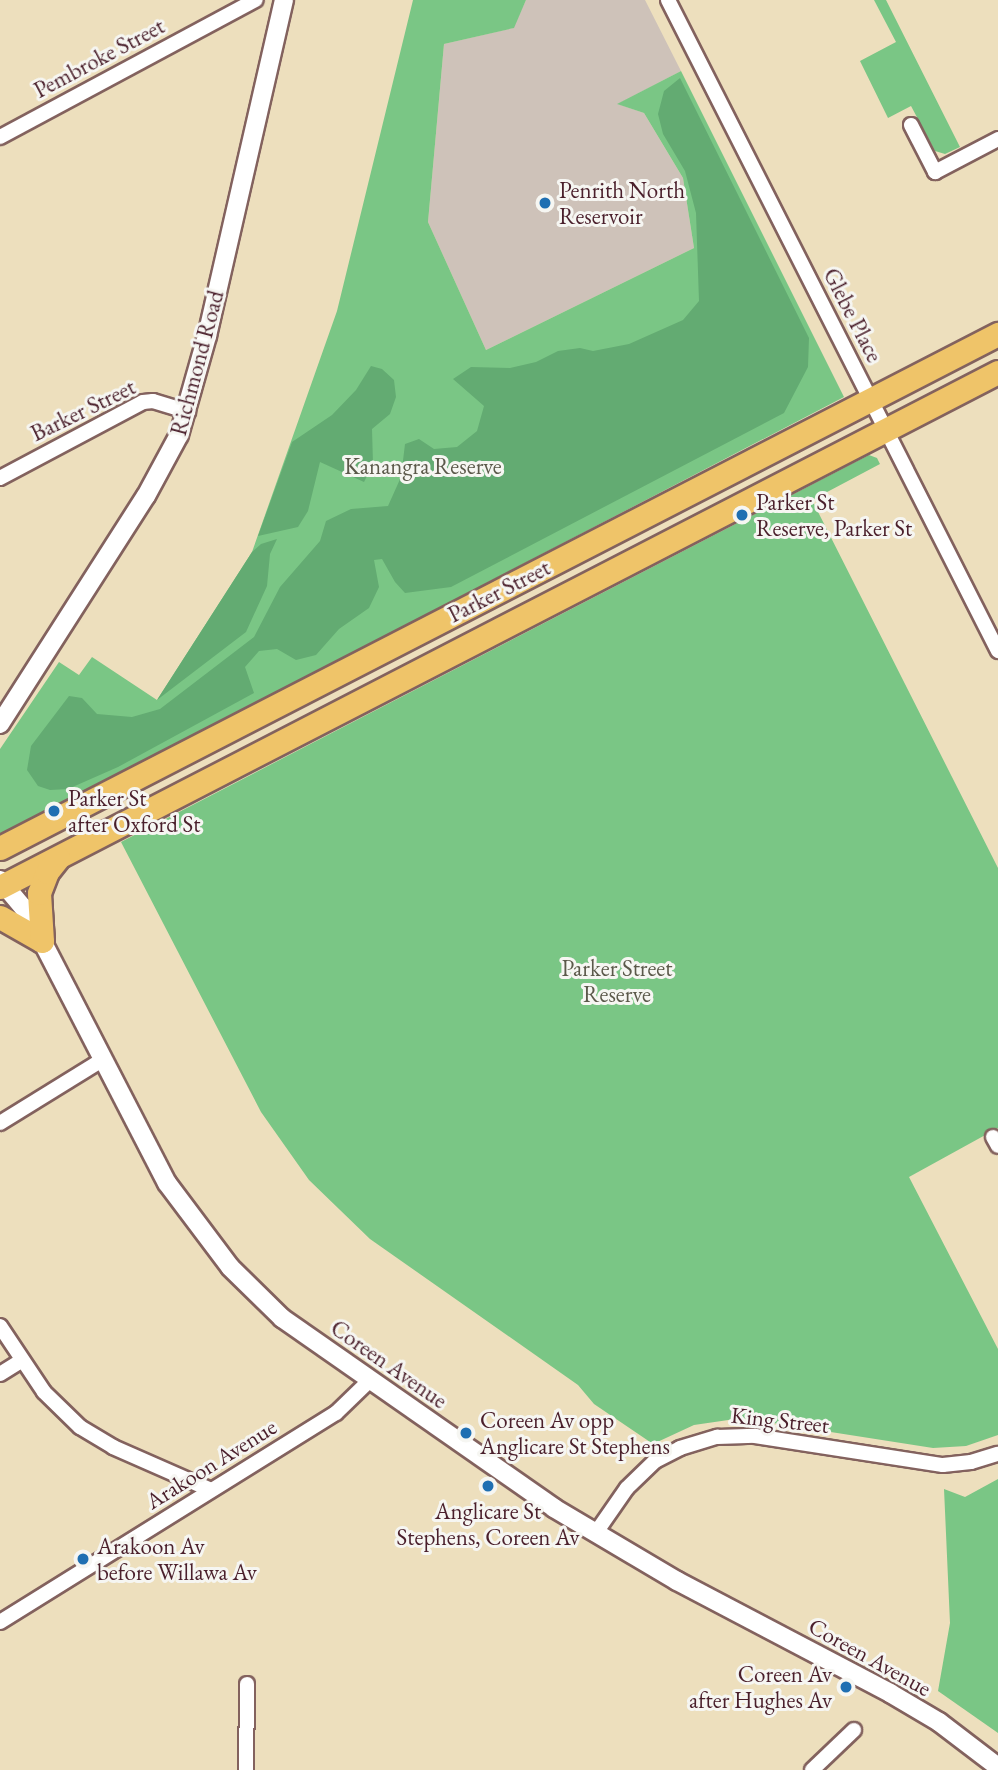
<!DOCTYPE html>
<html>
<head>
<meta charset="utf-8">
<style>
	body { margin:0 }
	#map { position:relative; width:998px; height:1770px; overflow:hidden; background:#eddfbd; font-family:"EB Garamond",serif }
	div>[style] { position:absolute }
	.industrial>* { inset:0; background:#cec2b9 }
	.green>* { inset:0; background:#7ac685 }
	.forest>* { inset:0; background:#63ab72 }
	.roads { filter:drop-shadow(2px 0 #83625e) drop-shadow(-2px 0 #83625e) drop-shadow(0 2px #83625e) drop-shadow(0 -2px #83625e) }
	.minor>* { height:14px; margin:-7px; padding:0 7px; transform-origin:7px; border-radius:7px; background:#fff }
	.tertiary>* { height:18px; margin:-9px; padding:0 9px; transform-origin:9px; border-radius:9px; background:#fff }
	.trunk>* { height:23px; margin:-11.5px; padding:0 11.5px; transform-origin:11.5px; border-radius:11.5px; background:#efc469 }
	.dots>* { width:19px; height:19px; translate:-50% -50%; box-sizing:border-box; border:4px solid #f6f6f2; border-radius:50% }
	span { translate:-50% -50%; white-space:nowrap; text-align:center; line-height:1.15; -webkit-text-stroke:6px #f6f6f2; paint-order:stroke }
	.street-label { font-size:23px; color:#4a1f2b }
	.poi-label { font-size:23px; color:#4a1f2b }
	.left { translate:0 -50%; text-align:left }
	.right { translate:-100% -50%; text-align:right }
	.park-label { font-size:23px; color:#5b594a }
</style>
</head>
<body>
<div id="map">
	<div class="industrial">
		<i style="clip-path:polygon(526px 0,645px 0,681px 71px,618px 104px,644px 113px,683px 178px,694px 248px,486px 350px,428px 222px,444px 44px,513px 28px)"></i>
	</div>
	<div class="green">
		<i style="clip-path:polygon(413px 0,526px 0,514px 28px,444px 44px,428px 222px,486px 350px,694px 248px,683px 178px,644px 113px,617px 104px,681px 71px,844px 397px,0 836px,0 749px,59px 662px,79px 675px,92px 657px,157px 700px,252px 552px,337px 311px)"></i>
		<i style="clip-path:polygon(874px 0,886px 0,960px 147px,945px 154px,935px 151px,911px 106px,888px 118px,860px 61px,896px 42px)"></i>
		<i style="clip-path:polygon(869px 455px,877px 458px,880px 464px,812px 500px,998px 868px,998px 1128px,909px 1177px,998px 1349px,998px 1435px,966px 1446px,933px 1448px,742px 1418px,694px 1425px,653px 1444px,594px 1404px,578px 1385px,370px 1239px,309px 1180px,261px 1112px,121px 842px)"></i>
		<i style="clip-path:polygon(998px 1479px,998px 1733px,938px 1691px,950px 1623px,944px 1489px,965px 1497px)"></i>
	</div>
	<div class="forest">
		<i style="clip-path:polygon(680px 78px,809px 338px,808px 367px,784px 413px,451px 587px,405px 593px,395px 582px,382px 559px,374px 560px,379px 587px,369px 608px,339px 629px,316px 655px,296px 660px,277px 649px,259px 651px,245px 667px,254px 693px,118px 767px,68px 789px,50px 790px,38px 786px,27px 770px,31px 746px,69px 696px,82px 698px,97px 714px,132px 717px,160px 709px,254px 637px,280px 587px,320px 541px,326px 521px,351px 509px,388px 506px,401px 477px,405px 444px,419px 439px,434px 449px,457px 447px,477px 431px,484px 406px,453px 379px,471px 367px,510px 368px,536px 362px,558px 351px,580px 348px,593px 351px,629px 344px,683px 320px,699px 301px,696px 213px,685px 171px,663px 134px,658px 114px,664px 91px)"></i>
		<i style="clip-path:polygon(371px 366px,382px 369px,394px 380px,396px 397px,390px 414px,372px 429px,373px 464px,364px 482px,320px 462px,308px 511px,298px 527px,258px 536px,292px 442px,332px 415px,356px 390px)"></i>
		<i style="clip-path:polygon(277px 539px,270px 554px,267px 586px,246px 632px,157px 700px,252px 552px,261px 544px)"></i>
	</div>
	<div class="roads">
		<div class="minor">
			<i style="left:668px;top:0;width:730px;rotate:63.12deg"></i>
			<i style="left:911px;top:125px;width:53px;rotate:62.9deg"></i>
			<i style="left:935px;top:172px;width:71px;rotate:-27.6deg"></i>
			<i style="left:0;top:137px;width:290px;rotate:-28.2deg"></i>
			<i style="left:0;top:478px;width:162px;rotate:-28deg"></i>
			<i style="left:143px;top:402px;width:10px;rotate:-6deg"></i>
			<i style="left:153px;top:401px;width:37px;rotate:17deg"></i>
			<i style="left:0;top:1123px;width:120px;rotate:-31.7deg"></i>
			<i style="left:993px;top:1137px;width:10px;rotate:61deg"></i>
			<i style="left:0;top:1326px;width:79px;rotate:56.3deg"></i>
			<i style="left:44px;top:1392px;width:50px;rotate:44.2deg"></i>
			<i style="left:80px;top:1427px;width:39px;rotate:31deg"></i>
			<i style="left:113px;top:1447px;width:107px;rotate:23.7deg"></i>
			<i style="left:0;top:1374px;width:26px;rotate:-32deg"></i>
			<i style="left:595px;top:1534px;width:56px;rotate:-55.2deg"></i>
			<i style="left:627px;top:1488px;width:39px;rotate:-44deg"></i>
			<i style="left:655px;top:1461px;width:28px;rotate:-27deg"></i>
			<i style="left:680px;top:1448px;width:39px;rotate:-17deg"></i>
			<i style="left:717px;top:1437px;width:38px;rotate:-2deg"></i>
			<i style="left:755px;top:1436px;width:190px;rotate:8.8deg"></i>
			<i style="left:943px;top:1465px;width:28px;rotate:-6deg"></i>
			<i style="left:971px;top:1462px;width:28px;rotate:-17deg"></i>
			<i style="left:0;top:1622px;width:396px;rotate:-31.9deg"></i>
			<i style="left:336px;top:1413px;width:46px;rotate:-44.1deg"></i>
			<i style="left:246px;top:1770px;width:86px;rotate:-89.3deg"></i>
			<i style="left:812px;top:1770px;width:58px;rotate:-43.6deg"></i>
		</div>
		<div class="tertiary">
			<i style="left:0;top:724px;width:271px;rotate:-57.4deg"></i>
			<i style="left:146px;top:496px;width:69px;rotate:-61.6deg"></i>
			<i style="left:179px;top:435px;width:103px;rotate:-74.2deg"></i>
			<i style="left:207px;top:336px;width:345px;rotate:-77.1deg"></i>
			<i style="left:0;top:880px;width:35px;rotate:50deg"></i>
			<i style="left:23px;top:907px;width:39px;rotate:61deg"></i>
			<i style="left:42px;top:941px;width:272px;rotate:62.7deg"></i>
			<i style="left:167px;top:1183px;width:105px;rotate:53.1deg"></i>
			<i style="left:230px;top:1267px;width:73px;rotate:44.4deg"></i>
			<i style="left:282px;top:1318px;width:332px;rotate:34.9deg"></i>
			<i style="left:554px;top:1508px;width:143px;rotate:30.7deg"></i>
			<i style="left:677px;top:1581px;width:241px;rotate:27.7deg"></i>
			<i style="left:890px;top:1693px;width:57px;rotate:30.6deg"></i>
			<i style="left:939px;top:1722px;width:74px;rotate:37.3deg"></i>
		</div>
		<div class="trunk">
			<i style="left:0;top:848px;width:1123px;rotate:-27.25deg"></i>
			<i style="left:0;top:887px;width:1123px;rotate:-27.3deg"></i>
			<i style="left:0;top:917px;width:48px;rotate:29.7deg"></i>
			<i style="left:42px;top:941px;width:48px;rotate:-93.6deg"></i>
			<i style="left:39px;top:893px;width:22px;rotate:-69deg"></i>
			<i style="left:47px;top:872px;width:18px;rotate:-52deg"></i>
		</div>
	</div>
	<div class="dots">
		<i style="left:545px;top:203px;background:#1f6fb2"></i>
		<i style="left:742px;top:515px;background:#1f6fb2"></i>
		<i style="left:54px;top:811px;background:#1f6fb2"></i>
		<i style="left:466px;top:1433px;background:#1f6fb2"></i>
		<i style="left:488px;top:1486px;background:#1f6fb2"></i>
		<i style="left:83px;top:1559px;background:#1f6fb2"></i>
		<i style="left:846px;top:1687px;background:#1f6fb2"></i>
	</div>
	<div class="street-label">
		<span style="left:99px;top:58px;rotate:-28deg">Pembroke Street</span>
		<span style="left:853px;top:315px;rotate:63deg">Glebe Place</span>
		<span style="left:197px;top:363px;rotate:-75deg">Richmond Road</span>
		<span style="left:83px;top:410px;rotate:-26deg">Barker Street</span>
		<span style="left:499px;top:591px;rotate:-27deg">Parker Street</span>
		<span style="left:389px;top:1364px;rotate:35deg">Coreen Avenue</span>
		<span style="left:780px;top:1420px;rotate:6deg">King Street</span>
		<span style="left:211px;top:1464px;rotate:-32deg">Arakoon Avenue</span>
		<span style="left:870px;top:1657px;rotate:29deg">Coreen Avenue</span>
	</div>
	<div class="poi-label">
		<span class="left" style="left:559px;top:203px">Penrith North<br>Reservoir</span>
		<span class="left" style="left:756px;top:515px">Parker St<br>Reserve, Parker St</span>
		<span class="left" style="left:68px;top:811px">Parker St<br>after Oxford St</span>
		<span class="left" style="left:480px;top:1433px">Coreen Av opp<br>Anglicare St Stephens</span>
		<span style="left:488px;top:1524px">Anglicare St<br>Stephens, Coreen Av</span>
		<span class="left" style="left:97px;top:1559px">Arakoon Av<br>before Willawa Av</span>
		<span class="right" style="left:832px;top:1687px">Coreen Av<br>after Hughes Av</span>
	</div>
	<div class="park-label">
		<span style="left:423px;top:466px">Kanangra Reserve</span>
		<span style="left:617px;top:981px">Parker Street<br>Reserve</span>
	</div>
</div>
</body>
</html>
